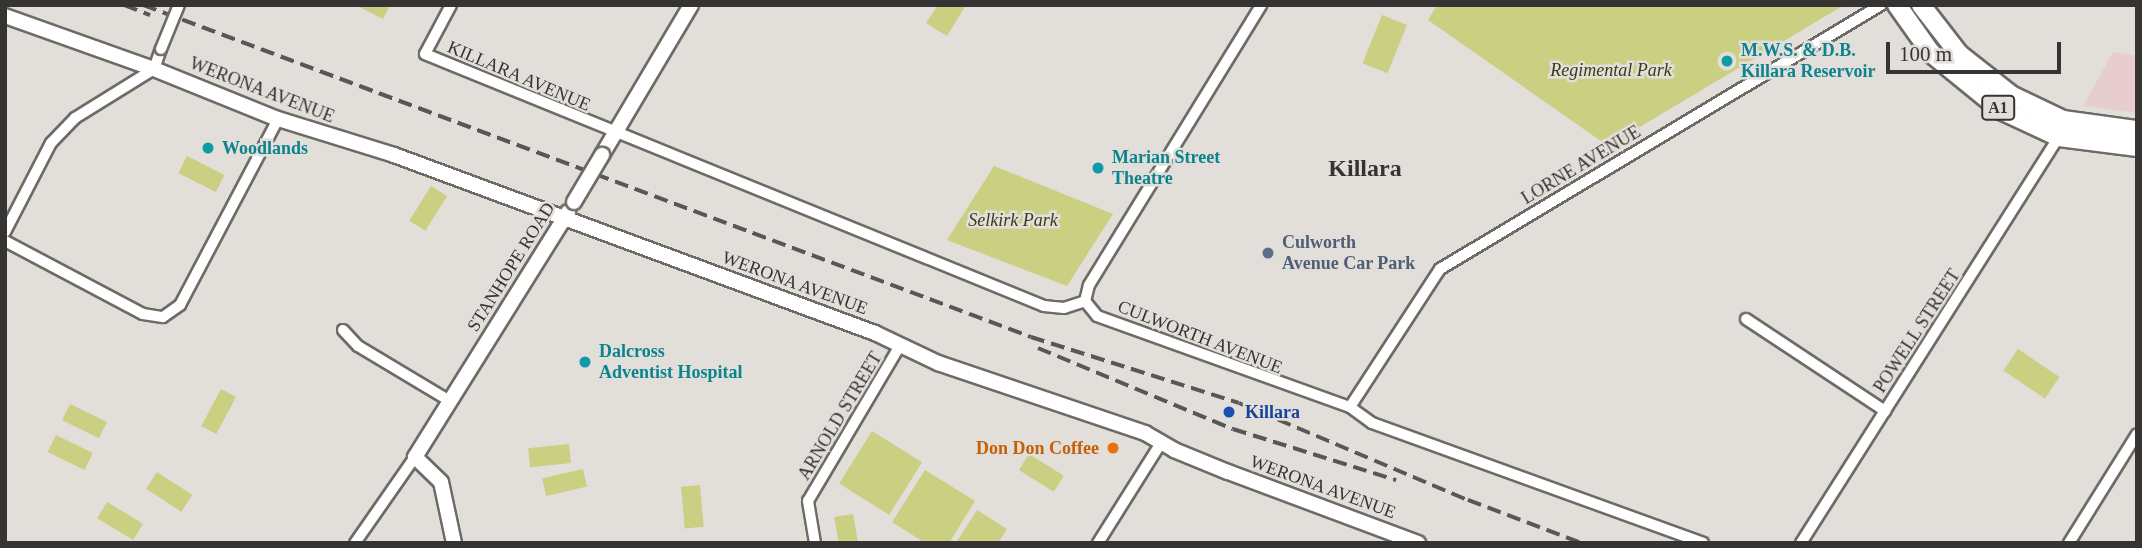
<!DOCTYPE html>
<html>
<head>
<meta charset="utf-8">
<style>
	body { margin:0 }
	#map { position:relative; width:2142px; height:548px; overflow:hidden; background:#e2ded9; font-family:Georgia,serif }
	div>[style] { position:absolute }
	.commercial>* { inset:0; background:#e8cdd0 }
	.green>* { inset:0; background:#cacf82; transform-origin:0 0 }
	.roads { filter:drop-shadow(2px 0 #6e6b66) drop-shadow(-2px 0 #6e6b66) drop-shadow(0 2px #6e6b66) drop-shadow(0 -2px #6e6b66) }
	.street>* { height:10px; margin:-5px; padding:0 5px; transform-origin:5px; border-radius:5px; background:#fff }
	.secondary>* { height:14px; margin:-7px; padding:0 7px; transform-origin:7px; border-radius:7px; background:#fff }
	.highway>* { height:18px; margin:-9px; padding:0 9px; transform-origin:9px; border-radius:9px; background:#fff }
	.rail>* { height:3.5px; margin-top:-1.75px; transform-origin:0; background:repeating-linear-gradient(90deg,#585754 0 14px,transparent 0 21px) }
	.bridges { filter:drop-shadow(2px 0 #6e6b66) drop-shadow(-2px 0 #6e6b66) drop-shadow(0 2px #6e6b66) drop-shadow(0 -2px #6e6b66) }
	.street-bridge>* { height:10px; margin:-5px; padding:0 5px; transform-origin:5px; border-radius:5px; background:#fff }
	.secondary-bridge>* { height:14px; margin:-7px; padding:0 7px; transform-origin:7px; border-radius:7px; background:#fff }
	.dots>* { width:19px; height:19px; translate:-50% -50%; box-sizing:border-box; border:4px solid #e2ded9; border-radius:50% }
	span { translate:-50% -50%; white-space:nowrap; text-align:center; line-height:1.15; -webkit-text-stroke:5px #e2ded9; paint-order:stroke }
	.shield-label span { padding:2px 5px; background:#e2ded9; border:2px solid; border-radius:5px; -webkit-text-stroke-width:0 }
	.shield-label { font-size:16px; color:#353432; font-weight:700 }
	.culture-label { font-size:18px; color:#0d838f; font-weight:700 }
	.left { translate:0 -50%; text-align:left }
	.park-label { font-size:18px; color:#3a3c1a; font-style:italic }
	.street-label { font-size:18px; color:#353432 }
	.service-label { font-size:18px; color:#4e5e75; font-weight:700 }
	.transit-label { font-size:18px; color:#164399; font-weight:700 }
	.food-label { font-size:18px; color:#c56008; font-weight:700 }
	.right { translate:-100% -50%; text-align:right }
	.district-label { font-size:24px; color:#353432; font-weight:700 }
	.frame { position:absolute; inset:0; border:7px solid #353432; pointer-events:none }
	.scale { position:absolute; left:1886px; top:42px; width:175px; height:32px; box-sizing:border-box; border:4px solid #353432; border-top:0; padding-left:9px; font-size:21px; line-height:24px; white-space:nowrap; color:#353432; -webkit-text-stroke:5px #e2ded9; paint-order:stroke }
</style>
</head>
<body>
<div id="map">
	<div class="commercial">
		<i style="clip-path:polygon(2113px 52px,2137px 56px,2137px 113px,2083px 106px)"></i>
	</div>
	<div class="green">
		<i style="clip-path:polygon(356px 5px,390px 5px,383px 19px)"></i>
		<i style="clip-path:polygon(938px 5px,966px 5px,947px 36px,926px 23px)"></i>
		<i style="clip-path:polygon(1437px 5px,1844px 5px,1608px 146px,1428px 20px)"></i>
		<i style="left:1382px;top:15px;width:27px;height:52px;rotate:22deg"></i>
		<i style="left:187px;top:156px;width:42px;height:19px;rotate:27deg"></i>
		<i style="clip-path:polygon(994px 166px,1113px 214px,1067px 286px,947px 240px)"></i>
		<i style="left:431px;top:186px;width:19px;height:41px;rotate:32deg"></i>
		<i style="left:2018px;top:349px;width:50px;height:26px;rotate:34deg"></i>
		<i style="left:221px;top:389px;width:17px;height:42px;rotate:28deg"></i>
		<i style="left:70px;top:404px;width:41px;height:18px;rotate:26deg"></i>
		<i style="left:872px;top:431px;width:59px;height:62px;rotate:32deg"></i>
		<i style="left:56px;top:435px;width:41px;height:19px;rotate:26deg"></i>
		<i style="left:569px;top:444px;width:19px;height:41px;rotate:84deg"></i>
		<i style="left:1029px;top:454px;width:41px;height:19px;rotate:32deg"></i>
		<i style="left:583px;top:469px;width:18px;height:42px;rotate:77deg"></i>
		<i style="clip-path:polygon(925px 470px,975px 501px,949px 543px,925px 543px,892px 522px)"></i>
		<i style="left:157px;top:472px;width:42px;height:20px;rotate:33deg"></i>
		<i style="left:700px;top:485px;width:42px;height:19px;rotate:85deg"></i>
		<i style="left:107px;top:502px;width:42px;height:19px;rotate:31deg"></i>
		<i style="clip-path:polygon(977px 510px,1007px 529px,998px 543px,956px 543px)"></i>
		<i style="clip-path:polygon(853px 514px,858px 543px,839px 543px,834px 517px)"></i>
	</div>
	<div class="roads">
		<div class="street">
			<i style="left:451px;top:5px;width:55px;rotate:118deg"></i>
			<i style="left:425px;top:54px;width:668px;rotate:22.15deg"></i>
			<i style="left:1044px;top:306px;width:20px;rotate:6deg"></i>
			<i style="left:1064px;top:308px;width:22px;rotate:-18deg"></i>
			<i style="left:5px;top:232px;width:100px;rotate:-62.7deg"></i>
			<i style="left:51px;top:143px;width:35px;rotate:-46deg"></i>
			<i style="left:75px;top:118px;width:93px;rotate:-31.8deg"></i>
			<i style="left:154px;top:69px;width:21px;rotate:-71deg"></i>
			<i style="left:5px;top:241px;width:156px;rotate:27.9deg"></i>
			<i style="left:143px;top:314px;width:20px;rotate:9deg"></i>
			<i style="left:163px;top:317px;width:21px;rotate:-35deg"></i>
			<i style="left:180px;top:305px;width:210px;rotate:-62.2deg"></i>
			<i style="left:1085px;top:301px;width:19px;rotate:51deg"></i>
			<i style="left:1097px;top:316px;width:269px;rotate:19.8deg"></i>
			<i style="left:1350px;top:407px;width:27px;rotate:36deg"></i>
			<i style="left:1372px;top:423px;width:352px;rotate:19.9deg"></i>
			<i style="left:1085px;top:301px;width:16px;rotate:-76deg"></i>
			<i style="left:1089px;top:285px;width:329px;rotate:-58.4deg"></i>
			<i style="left:1746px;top:319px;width:167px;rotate:33.5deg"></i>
			<i style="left:343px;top:330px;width:22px;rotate:47deg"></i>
			<i style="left:358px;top:346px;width:107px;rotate:30.9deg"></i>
			<i style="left:1350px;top:407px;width:165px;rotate:-56.9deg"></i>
			<i style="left:1440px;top:269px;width:514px;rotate:-30.91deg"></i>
			<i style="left:355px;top:543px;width:105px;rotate:-55.1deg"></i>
			<i style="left:815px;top:543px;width:43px;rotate:-99.5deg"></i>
			<i style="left:808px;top:501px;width:179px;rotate:-59.4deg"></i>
			<i style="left:1098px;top:543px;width:118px;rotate:-57.8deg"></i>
			<i style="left:1801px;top:543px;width:481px;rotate:-57.6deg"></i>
			<i style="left:2069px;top:543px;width:128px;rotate:-58deg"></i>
		</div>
		<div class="secondary">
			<i style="left:5px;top:16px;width:158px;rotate:19.6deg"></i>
			<i style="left:154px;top:69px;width:134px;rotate:22deg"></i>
			<i style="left:278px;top:119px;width:121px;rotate:17.2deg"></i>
			<i style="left:394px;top:155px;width:513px;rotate:20.31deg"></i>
			<i style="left:875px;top:333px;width:70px;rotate:25.5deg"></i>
			<i style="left:938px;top:363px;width:219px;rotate:18.7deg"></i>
			<i style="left:1145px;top:433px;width:34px;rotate:30deg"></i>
			<i style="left:1174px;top:450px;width:58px;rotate:22.2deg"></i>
			<i style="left:1228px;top:472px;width:203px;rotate:20.5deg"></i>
			<i style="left:602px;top:155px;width:174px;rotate:-59.3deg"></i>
			<i style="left:454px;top:543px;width:62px;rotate:-102deg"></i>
			<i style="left:441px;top:482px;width:36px;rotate:-136deg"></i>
			<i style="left:415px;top:457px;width:289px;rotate:-58deg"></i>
		</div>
		<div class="highway">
			<i style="left:1897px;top:5px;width:59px;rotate:54.7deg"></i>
			<i style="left:1931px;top:53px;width:90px;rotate:39.2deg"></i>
			<i style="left:2001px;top:110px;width:64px;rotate:25deg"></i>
			<i style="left:2059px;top:137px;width:79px;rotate:7.3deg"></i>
			<i style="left:1921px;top:5px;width:62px;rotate:52.2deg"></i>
			<i style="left:1959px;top:54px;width:66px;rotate:38.3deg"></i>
			<i style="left:2011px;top:95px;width:58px;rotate:25.7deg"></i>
			<i style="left:2063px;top:120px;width:75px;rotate:7.7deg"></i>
		</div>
	</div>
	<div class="rail">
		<i style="left:124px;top:5px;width:28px;rotate:21deg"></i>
		<i style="left:143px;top:5px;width:948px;rotate:20.5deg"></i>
		<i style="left:1031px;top:337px;width:218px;rotate:17.6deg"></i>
		<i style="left:1239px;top:403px;width:249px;rotate:23deg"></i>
		<i style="left:1468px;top:500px;width:121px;rotate:20.8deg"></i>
		<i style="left:1038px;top:348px;width:211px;rotate:22.6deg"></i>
		<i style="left:1233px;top:429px;width:171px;rotate:17.4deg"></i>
	</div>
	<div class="bridges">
		<div class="street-bridge">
			<i style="left:161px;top:49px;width:48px;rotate:-67.8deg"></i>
		</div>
		<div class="secondary-bridge">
			<i style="left:574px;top:202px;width:55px;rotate:-59.2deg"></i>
		</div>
	</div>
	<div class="dots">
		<i style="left:1727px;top:61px;background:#0f9aa8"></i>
		<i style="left:208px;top:148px;background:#0f9aa8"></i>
		<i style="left:1098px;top:168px;background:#0f9aa8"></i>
		<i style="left:1268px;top:253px;background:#5c6f8a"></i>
		<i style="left:585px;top:362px;background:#0f9aa8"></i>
		<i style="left:1229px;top:412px;background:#1a4fb4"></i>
		<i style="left:1113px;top:448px;background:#e8710a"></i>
	</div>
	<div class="shield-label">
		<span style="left:1998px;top:108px">A1</span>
	</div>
	<div class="culture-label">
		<span class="left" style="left:1741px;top:61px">M.W.S. &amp; D.B.<br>Killara Reservoir</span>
		<span class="left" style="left:222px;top:148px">Woodlands</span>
		<span class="left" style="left:1112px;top:168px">Marian Street<br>Theatre</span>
		<span class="left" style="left:599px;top:362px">Dalcross<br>Adventist Hospital</span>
	</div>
	<div class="park-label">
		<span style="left:1611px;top:70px">Regimental Park</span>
		<span style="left:1013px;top:220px">Selkirk Park</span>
	</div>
	<div class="street-label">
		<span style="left:519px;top:76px;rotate:23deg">KILLARA AVENUE</span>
		<span style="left:262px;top:90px;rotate:21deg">WERONA AVENUE</span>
		<span style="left:1581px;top:165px;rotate:-31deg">LORNE AVENUE</span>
		<span style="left:511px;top:267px;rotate:-58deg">STANHOPE ROAD</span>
		<span style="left:795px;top:283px;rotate:20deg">WERONA AVENUE</span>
		<span style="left:1917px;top:331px;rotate:-57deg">POWELL STREET</span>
		<span style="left:1200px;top:337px;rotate:21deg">CULWORTH AVENUE</span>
		<span style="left:840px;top:416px;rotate:-59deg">ARNOLD STREET</span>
		<span style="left:1323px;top:487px;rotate:20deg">WERONA AVENUE</span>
	</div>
	<div class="service-label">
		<span class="left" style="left:1282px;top:253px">Culworth<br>Avenue Car Park</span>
	</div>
	<div class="transit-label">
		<span class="left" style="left:1245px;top:412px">Killara</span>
	</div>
	<div class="food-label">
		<span class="right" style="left:1099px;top:448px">Don Don Coffee</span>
	</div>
	<div class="district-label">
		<span style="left:1365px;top:169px">Killara</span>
	</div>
	<div class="frame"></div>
	<div class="scale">100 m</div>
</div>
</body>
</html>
